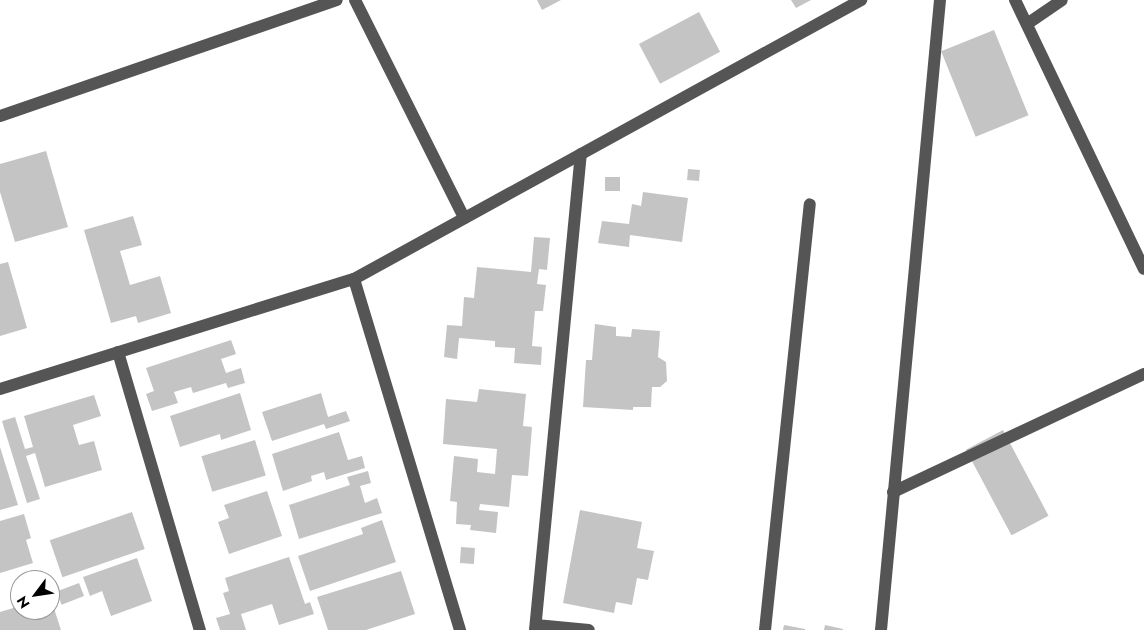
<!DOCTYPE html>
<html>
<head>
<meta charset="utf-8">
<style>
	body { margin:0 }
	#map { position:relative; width:1144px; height:630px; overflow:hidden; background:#fff; font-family:Jost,sans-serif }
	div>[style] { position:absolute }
	.building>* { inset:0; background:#c4c4c4; transform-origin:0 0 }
	.minor>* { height:12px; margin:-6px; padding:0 6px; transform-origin:6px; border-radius:6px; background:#555 }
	span { translate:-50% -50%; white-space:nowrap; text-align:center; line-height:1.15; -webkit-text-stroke:4.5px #fff; paint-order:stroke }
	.north { position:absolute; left:10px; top:570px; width:50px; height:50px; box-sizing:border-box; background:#fff; border:1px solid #999; border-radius:50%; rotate:239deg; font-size:14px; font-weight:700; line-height:20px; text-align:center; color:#000 }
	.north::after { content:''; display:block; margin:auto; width:18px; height:22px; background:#000; clip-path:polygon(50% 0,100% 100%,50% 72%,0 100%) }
</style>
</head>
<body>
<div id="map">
	<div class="building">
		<i style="clip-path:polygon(537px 0,561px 0,542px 10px)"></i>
		<i style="clip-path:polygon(791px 0,811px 0,796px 8px)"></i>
		<i style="left:699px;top:12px;width:45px;height:68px;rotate:62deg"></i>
		<i style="left:994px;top:30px;width:92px;height:57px;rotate:68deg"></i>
		<i style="clip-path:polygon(46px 151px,68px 227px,15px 242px,0 192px,0 164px)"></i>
		<i style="left:688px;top:169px;width:12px;height:11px;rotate:5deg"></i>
		<i style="left:605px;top:177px;width:15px;height:14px"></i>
		<i style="clip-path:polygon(643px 192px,688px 198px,682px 242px,630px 235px,629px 247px,598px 243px,602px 221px,629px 224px,632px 204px,641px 206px)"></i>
		<i style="clip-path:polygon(133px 216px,142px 245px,120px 251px,130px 285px,160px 276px,171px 313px,138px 323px,136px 316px,111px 323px,84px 230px)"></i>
		<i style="clip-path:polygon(534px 237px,550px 238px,547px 270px,539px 269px,537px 284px,546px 285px,543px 311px,535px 311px,532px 346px,542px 347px,541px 365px,514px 363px,515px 348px,495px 347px,495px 341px,459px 338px,457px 359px,444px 357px,447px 325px,462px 326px,464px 297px,474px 298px,477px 267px,531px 272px)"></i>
		<i style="clip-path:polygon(8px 262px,27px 328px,0 336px,0 264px)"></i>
		<i style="clip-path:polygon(595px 324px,616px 327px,616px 336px,631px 337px,632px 329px,660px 331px,658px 357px,666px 362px,667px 381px,660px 387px,652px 387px,651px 407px,633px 407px,633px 410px,583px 407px,586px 360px,592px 360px)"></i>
		<i style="clip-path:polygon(231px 340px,236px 354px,221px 359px,226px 373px,241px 368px,245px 383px,228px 388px,226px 383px,193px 393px,191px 387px,174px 392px,178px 403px,152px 411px,146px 394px,154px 391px,146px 368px)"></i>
		<i style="clip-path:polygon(479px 389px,526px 394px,523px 426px,532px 427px,528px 476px,512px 475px,509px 507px,480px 504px,479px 510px,498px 512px,496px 533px,470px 530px,471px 525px,456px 524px,457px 502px,450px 501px,454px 456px,478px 459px,477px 472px,495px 474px,497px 449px,443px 444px,446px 399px,477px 402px)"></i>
		<i style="clip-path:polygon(240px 393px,251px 430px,221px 440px,220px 434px,180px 447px,170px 416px)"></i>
		<i style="clip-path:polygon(321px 393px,328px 417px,346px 411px,350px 421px,326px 429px,324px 424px,272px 441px,262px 412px)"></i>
		<i style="clip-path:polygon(94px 395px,101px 416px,73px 425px,79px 445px,94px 441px,102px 470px,45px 487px,35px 453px,26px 456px,40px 499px,27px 503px,2px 421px,15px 417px,25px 449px,33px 447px,24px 416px)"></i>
		<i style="left:1003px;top:430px;width:97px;height:42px;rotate:62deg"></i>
		<i style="clip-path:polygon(339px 432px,348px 460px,362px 456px,365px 468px,326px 480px,324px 472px,311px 476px,312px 481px,283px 491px,272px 454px)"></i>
		<i style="left:255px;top:440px;width:37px;height:56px;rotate:73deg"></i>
		<i style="clip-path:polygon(0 447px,18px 505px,0 510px)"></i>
		<i style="clip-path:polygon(368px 471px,371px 483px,360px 486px,365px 503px,377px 498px,382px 513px,299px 539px,289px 505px,350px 485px,347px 477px)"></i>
		<i style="clip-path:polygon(267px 491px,282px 536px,229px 554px,218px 522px,229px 518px,224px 505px)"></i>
		<i style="clip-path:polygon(580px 510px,642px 522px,637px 548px,654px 551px,648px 580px,637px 578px,632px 605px,616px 602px,614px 613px,563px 603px)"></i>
		<i style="left:132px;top:512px;width:39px;height:87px;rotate:71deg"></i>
		<i style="clip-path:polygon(24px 514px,31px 538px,26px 540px,33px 563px,0 573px,0 521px)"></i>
		<i style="clip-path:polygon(382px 520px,396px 562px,310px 591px,298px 556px,363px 534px,361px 528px)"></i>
		<i style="left:461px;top:547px;width:14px;height:16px;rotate:4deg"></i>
		<i style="clip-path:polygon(289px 557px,305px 604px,310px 602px,314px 614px,279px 625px,272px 604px,241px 614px,246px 630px,220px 630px,216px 618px,230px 614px,223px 593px,229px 591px,225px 578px)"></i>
		<i style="clip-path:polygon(137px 558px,152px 601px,111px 616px,102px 591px,90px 596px,83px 577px)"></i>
		<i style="clip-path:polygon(401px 571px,415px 614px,366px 630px,328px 630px,317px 597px)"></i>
		<i style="left:79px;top:583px;width:14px;height:24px;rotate:69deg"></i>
		<i style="clip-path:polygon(50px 596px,61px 630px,0 630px,0 612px,20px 606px,20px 610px,50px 610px)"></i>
		<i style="clip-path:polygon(784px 625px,805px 629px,805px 630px,783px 630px)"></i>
		<i style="clip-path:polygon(825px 625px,843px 629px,843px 630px,824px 630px)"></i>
	</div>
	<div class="minor">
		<i style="left:355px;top:0;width:244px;rotate:63.4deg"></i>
		<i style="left:1015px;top:0;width:298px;rotate:64.4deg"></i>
		<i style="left:1027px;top:24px;width:42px;rotate:-34.4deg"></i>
		<i style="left:0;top:116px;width:356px;rotate:-19deg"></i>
		<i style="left:354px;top:279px;width:367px;rotate:73.2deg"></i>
		<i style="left:118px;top:352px;width:290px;rotate:73.6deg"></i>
		<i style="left:0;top:389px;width:371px;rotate:-17.3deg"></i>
		<i style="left:354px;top:279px;width:579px;rotate:-28.82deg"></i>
		<i style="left:893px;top:492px;width:277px;rotate:-25.2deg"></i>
		<i style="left:536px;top:625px;width:53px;rotate:5.4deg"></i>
		<i style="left:535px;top:630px;width:478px;rotate:-84.5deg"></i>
		<i style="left:765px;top:630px;width:428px;rotate:-84deg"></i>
		<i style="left:881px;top:630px;width:633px;rotate:-84.65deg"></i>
	</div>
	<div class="north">N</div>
</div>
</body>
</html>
